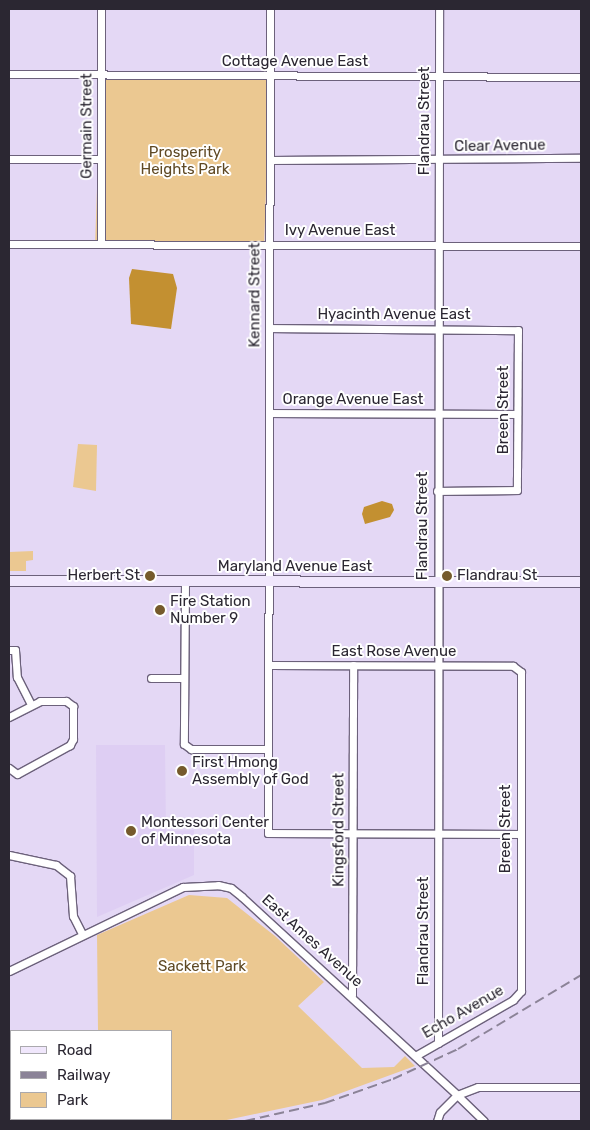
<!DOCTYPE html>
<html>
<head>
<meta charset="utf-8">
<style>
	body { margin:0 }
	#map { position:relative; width:590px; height:1130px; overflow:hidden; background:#e4d8f5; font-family:Rubik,sans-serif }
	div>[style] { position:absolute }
	.built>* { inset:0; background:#decef3 }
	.green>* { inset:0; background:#ebc891; transform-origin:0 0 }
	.water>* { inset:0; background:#c39031 }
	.roads { filter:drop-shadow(1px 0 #6c617b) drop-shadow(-1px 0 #6c617b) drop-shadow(0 1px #6c617b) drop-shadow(0 -1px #6c617b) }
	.street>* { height:7px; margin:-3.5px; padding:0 3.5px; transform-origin:3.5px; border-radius:3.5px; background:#fff }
	.secondary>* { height:10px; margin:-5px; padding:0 5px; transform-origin:5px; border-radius:5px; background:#f0e7fc }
	.rail>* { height:2px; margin-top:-1px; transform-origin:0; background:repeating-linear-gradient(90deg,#8b8397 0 10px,transparent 0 15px) }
	.dots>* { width:14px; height:14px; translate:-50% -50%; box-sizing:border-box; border:2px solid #fff; border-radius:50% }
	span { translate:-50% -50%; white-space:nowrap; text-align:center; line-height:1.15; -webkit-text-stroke:4px #fff; paint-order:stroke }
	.street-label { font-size:15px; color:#2b2732 }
	.park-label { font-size:15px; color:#5f4924 }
	.poi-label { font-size:15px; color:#2b2732 }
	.right { translate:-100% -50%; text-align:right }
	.left { translate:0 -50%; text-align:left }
	.frame { position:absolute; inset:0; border:10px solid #2b2732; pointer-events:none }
	.legend { position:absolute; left:10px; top:1030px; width:162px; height:90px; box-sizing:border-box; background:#fff; border:1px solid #aaa9ad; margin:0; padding:6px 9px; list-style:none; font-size:15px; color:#2b2732 }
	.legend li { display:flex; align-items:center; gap:10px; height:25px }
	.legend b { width:25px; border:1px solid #aaa9ad }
</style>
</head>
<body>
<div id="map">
	<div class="built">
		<i style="clip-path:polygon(96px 745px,165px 745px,166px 831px,194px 830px,194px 875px,97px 917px)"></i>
	</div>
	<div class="green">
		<i style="left:101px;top:74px;width:169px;height:170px;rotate:2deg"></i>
		<i style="clip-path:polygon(78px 444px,97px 445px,96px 491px,73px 487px)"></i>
		<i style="clip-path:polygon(33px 551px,33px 560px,26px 561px,26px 571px,9px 571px,9px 552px)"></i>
		<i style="clip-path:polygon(189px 895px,227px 898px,275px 936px,324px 982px,298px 1006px,362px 1068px,394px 1067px,405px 1056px,415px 1066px,322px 1100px,222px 1121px,9px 1121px,9px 1117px,171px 1119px,171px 1031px,98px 1031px,97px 935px)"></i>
	</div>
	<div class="water">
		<i style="clip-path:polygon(132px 269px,173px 274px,177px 288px,171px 329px,131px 324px,129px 278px)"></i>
		<i style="clip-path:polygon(382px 501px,392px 504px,394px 510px,390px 517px,365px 524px,362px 514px,364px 507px)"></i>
	</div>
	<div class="roads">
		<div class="street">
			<i style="left:270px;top:9px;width:824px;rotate:90.14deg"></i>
			<i style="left:268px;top:833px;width:252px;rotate:0.2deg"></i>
			<i style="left:9px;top:74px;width:572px;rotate:0.3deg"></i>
			<i style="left:9px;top:159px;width:92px"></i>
			<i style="left:270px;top:160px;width:311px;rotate:-0.4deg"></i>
			<i style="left:9px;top:244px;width:572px;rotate:0.2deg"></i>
			<i style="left:101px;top:244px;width:235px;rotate:-90deg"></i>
			<i style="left:269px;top:328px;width:249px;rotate:0.5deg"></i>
			<i style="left:518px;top:330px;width:160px;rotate:90.4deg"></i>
			<i style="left:517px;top:490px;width:80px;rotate:179.3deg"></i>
			<i style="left:269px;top:413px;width:248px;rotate:0.2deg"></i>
			<i style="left:185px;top:582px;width:162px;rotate:90.4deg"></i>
			<i style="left:184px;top:744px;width:9px;rotate:36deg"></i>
			<i style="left:191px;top:749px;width:77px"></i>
			<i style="left:9px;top:650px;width:6px"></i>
			<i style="left:15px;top:650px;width:27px;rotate:86deg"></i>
			<i style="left:17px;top:677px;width:30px;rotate:63deg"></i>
			<i style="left:268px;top:665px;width:245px;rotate:0.2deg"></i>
			<i style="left:513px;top:666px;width:10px;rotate:37deg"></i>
			<i style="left:521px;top:672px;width:319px;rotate:90deg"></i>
			<i style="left:521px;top:991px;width:12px;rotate:132deg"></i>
			<i style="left:513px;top:1000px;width:111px;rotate:150.2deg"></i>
			<i style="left:151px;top:678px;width:33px"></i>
			<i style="left:9px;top:717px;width:35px;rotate:-27deg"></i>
			<i style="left:40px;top:701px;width:26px"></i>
			<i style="left:66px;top:701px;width:9px;rotate:36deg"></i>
			<i style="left:73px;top:706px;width:33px;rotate:90deg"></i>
			<i style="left:73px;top:739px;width:7px;rotate:117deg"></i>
			<i style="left:70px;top:745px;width:60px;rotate:151.3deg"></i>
			<i style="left:17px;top:774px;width:10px;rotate:-143deg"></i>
			<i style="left:9px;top:855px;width:48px;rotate:12deg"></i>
			<i style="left:56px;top:865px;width:18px;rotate:38deg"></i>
			<i style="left:70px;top:876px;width:40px;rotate:85.7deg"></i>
			<i style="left:73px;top:916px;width:20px;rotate:63deg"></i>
			<i style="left:9px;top:971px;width:193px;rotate:-25.8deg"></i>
			<i style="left:183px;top:887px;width:35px;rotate:-3deg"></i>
			<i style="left:218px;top:885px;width:13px;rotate:13deg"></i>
			<i style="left:231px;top:888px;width:14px;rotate:39deg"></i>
			<i style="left:242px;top:897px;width:292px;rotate:42.6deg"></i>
			<i style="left:457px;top:1095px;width:22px;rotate:-21deg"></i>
			<i style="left:478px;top:1087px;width:103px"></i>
			<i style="left:352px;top:995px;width:330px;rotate:-89.8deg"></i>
			<i style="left:438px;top:1043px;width:1034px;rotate:-89.94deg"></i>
			<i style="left:9px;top:1093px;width:2px"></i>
			<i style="left:437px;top:1121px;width:9px;rotate:-72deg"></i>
			<i style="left:440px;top:1112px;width:24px;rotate:-45deg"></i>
			<i style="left:457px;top:1095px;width:37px;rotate:44deg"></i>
		</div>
		<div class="secondary">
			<i style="left:9px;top:581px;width:572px;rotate:0.1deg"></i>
		</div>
	</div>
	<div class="rail">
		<i style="left:245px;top:1121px;width:82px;rotate:-12.7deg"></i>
		<i style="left:325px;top:1103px;width:72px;rotate:-19.4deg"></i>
		<i style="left:393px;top:1079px;width:72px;rotate:-24.8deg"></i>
		<i style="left:458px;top:1049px;width:144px;rotate:-31deg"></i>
	</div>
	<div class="dots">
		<i style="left:150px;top:576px;background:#755a2c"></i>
		<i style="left:447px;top:576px;background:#755a2c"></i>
		<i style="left:160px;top:610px;background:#755a2c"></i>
		<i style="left:182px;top:771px;background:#755a2c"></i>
		<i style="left:131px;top:831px;background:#755a2c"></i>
	</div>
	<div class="street-label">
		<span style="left:295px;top:62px">Cottage Avenue East</span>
		<span style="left:425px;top:121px;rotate:-90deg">Flandrau Street</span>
		<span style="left:87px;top:126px;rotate:-90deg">Germain Street</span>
		<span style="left:500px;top:146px;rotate:-1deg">Clear Avenue</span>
		<span style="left:340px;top:231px">Ivy Avenue East</span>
		<span style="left:255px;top:295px;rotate:-90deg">Kennard Street</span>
		<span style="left:394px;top:315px">Hyacinth Avenue East</span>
		<span style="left:353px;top:400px">Orange Avenue East</span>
		<span style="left:504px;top:410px;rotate:-90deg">Breen Street</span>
		<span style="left:423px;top:526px;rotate:-90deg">Flandrau Street</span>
		<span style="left:295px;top:567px">Maryland Avenue East</span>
		<span style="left:394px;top:652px">East Rose Avenue</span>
		<span style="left:506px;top:829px;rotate:-90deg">Breen Street</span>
		<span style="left:339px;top:830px;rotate:-90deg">Kingsford Street</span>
		<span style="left:424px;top:931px;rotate:-90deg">Flandrau Street</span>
		<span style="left:312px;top:941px;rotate:42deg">East Ames Avenue</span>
		<span style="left:463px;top:1012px;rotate:-30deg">Echo Avenue</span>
	</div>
	<div class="park-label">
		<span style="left:185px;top:161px">Prosperity<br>Heights Park</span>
		<span style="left:202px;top:967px">Sackett Park</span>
	</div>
	<div class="poi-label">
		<span class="right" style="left:140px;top:576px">Herbert St</span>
		<span class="left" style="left:457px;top:576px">Flandrau St</span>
		<span class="left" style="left:170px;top:610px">Fire Station<br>Number 9</span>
		<span class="left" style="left:192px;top:771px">First Hmong<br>Assembly of God</span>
		<span class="left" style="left:141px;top:831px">Montessori Center<br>of Minnesota</span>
	</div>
	<div class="frame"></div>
	<ul class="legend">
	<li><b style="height:6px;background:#f0e7fc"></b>Road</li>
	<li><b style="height:6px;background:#8b8397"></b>Railway</li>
	<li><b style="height:14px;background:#ebc891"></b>Park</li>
	</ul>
</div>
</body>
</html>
